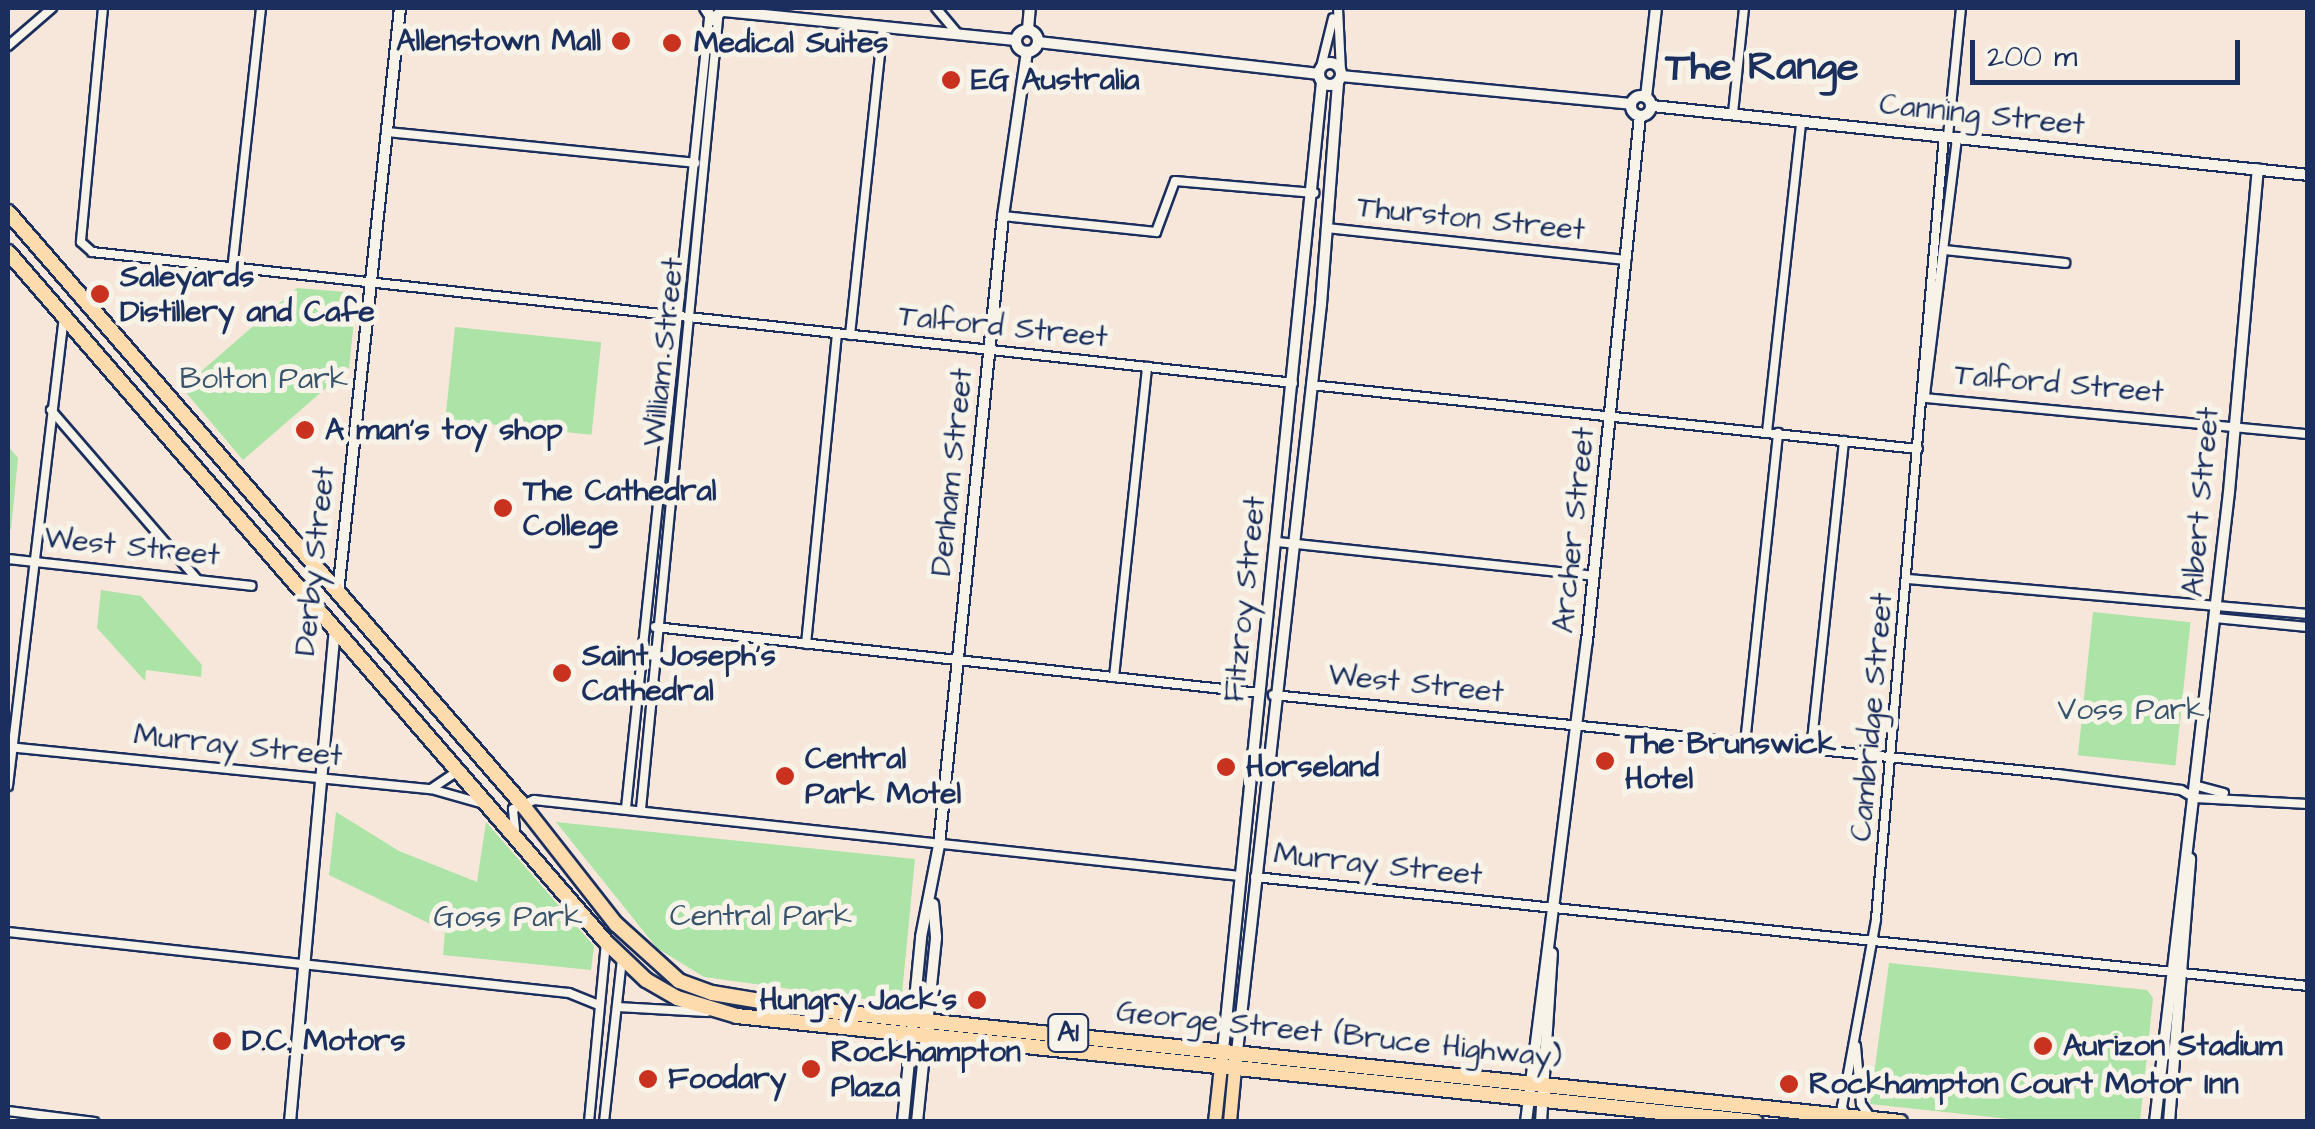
<!DOCTYPE html>
<html>
<head>
<meta charset="utf-8">
<style>
	body { margin:0 }
	#map { position:relative; width:2315px; height:1129px; overflow:hidden; background:#f7e7da; font-family:"Architects Daughter",sans-serif }
	div>[style] { position:absolute }
	.green>* { inset:0; background:#ace3a6; transform-origin:0 0 }
	.roads { filter:drop-shadow(2px 0 #1b2f5e) drop-shadow(-2px 0 #1b2f5e) drop-shadow(0 2px #1b2f5e) drop-shadow(0 -2px #1b2f5e) }
	.minor>* { height:8px; margin:-4px; padding:0 4px; transform-origin:4px; border-radius:4px; background:#f7f3e8 }
	.tertiary>* { height:10px; margin:-5px; padding:0 5px; transform-origin:5px; border-radius:5px; background:#f7f3e8 }
	.tertiary>.ring { margin:-5px; padding:0; box-sizing:content-box; background:none; border:10px solid #f7f3e8; border-radius:50% }
	.primary>* { height:12px; margin:-6px; padding:0 6px; transform-origin:6px; border-radius:6px; background:#fedbac }
	.trunk>* { height:14px; margin:-7px; padding:0 7px; transform-origin:7px; border-radius:7px; background:#fedbac }
	.dots>* { width:28px; height:28px; translate:-50% -50%; box-sizing:border-box; border:5px solid #f7f3e8; border-radius:50% }
	span { translate:-50% -50%; white-space:nowrap; text-align:center; line-height:1.15; -webkit-text-stroke:10px #f7f3e8; paint-order:stroke }
	.shield-label span { padding:2px 8px; background:#f7f3e8; border:2px solid; border-radius:8px; -webkit-text-stroke-width:0 }
	.shield-label { font-size:28px; color:#1b2f5e; font-weight:700 }
	.poi-label { font-size:30px; color:#1b2f5e; font-weight:700 }
	.right { translate:-100% -50%; text-align:right }
	.left { translate:0 -50%; text-align:left }
	.street-label { font-size:30px; color:#1b2f5e }
	.park-label { font-size:30px; color:#38536c }
	.district-label { font-size:40px; color:#1b2f5e; font-weight:700 }
	.frame { position:absolute; inset:0; border:10px solid #1b2f5e; pointer-events:none }
	.scale { position:absolute; left:1970px; top:40px; width:270px; height:45px; box-sizing:border-box; border:5px solid #1b2f5e; border-top:0; padding-left:12px; font-size:30px; line-height:35px; white-space:nowrap; color:#1b2f5e; -webkit-text-stroke:8px #f7f3e8; paint-order:stroke }
</style>
</head>
<body>
<div id="map">
	<div class="green">
		<i style="clip-path:polygon(297px 288px,357px 293px,349px 368px,243px 460px,182px 388px)"></i>
		<i style="left:455px;top:327px;width:147px;height:93px;rotate:6deg"></i>
		<i style="clip-path:polygon(8px 446px,18px 458px,11px 530px,8px 526px)"></i>
		<i style="clip-path:polygon(101px 590px,141px 596px,202px 665px,201px 677px,146px 670px,145px 681px,97px 628px)"></i>
		<i style="left:2093px;top:612px;width:98px;height:144px;rotate:6deg"></i>
		<i style="clip-path:polygon(336px 812px,399px 851px,477px 882px,486px 822px,594px 946px,591px 970px,443px 955px,445px 931px,329px 875px)"></i>
		<i style="clip-path:polygon(556px 822px,915px 859px,901px 1004px,704px 977px,657px 948px)"></i>
		<i style="clip-path:polygon(1889px 963px,2147px 990px,2153px 998px,2140px 1121px,2028px 1121px,1870px 1104px)"></i>
	</div>
	<div class="roads">
		<div class="minor">
			<i style="left:103px;top:8px;width:235px;rotate:95.4deg"></i>
			<i style="left:81px;top:242px;width:15px;rotate:42deg"></i>
			<i style="left:92px;top:252px;width:1208px;rotate:6.22deg"></i>
			<i style="left:936px;top:8px;width:34px;rotate:50deg"></i>
			<i style="left:1338px;top:8px;width:64px;rotate:87.3deg"></i>
			<i style="left:8px;top:46px;width:58px;rotate:-40.8deg"></i>
			<i style="left:1321px;top:67px;width:50px;rotate:-76.2deg"></i>
			<i style="left:1733px;top:113px;width:106px;rotate:-84deg"></i>
			<i style="left:386px;top:132px;width:311px;rotate:5.7deg"></i>
			<i style="left:1948px;top:136px;width:129px;rotate:-84.2deg"></i>
			<i style="left:1003px;top:216px;width:154px;rotate:6deg"></i>
			<i style="left:1156px;top:232px;width:54px;rotate:-69.6deg"></i>
			<i style="left:1175px;top:181px;width:140px;rotate:4.9deg"></i>
			<i style="left:1326px;top:228px;width:302px;rotate:6.1deg"></i>
			<i style="left:1944px;top:250px;width:122px;rotate:6.1deg"></i>
			<i style="left:232px;top:271px;width:265px;rotate:-83.7deg"></i>
			<i style="left:850px;top:335px;width:310px;rotate:-83.9deg"></i>
			<i style="left:1311px;top:385px;width:610px;rotate:6.02deg"></i>
			<i style="left:1925px;top:395px;width:260px;rotate:-82.9deg"></i>
			<i style="left:1925px;top:398px;width:385px;rotate:5.4deg"></i>
			<i style="left:51px;top:410px;width:223px;rotate:49.2deg"></i>
			<i style="left:1767px;top:432px;width:311px;rotate:-83.7deg"></i>
			<i style="left:1277px;top:542px;width:319px;rotate:6.1deg"></i>
			<i style="left:8px;top:559px;width:245px;rotate:6.3deg"></i>
			<i style="left:1908px;top:579px;width:402px;rotate:5deg"></i>
			<i style="left:2215px;top:618px;width:93px;rotate:5.5deg"></i>
			<i style="left:655px;top:627px;width:609px;rotate:6.23deg"></i>
			<i style="left:806px;top:644px;width:312px;rotate:-84.3deg"></i>
			<i style="left:1114px;top:677px;width:312px;rotate:-83.9deg"></i>
			<i style="left:1273px;top:695px;width:789px;rotate:5.75deg"></i>
			<i style="left:2058px;top:774px;width:124px;rotate:7.4deg"></i>
			<i style="left:2181px;top:790px;width:16px;rotate:30deg"></i>
			<i style="left:2195px;top:798px;width:113px;rotate:3deg"></i>
			<i style="left:1745px;top:743px;width:312px;rotate:-83.9deg"></i>
			<i style="left:8px;top:747px;width:425px;rotate:5.7deg"></i>
			<i style="left:431px;top:789px;width:32px;rotate:-34deg"></i>
			<i style="left:1811px;top:750px;width:311px;rotate:-83.9deg"></i>
			<i style="left:2194px;top:785px;width:31px;rotate:15deg"></i>
			<i style="left:8px;top:786px;width:470px;rotate:-83.2deg"></i>
			<i style="left:431px;top:789px;width:55px;rotate:15.8deg"></i>
			<i style="left:626px;top:808px;width:794px;rotate:-84deg"></i>
			<i style="left:641px;top:809px;width:794px;rotate:-84.43deg"></i>
			<i style="left:515px;top:829px;width:20px;rotate:-96deg"></i>
			<i style="left:513px;top:809px;width:23px;rotate:-23deg"></i>
			<i style="left:534px;top:800px;width:710px;rotate:6.14deg"></i>
			<i style="left:1255px;top:877px;width:1059px;rotate:5.91deg"></i>
			<i style="left:8px;top:932px;width:564px;rotate:6.21deg"></i>
			<i style="left:569px;top:993px;width:32px;rotate:22deg"></i>
			<i style="left:617px;top:1007px;width:90px;rotate:3.2deg"></i>
			<i style="left:1856px;top:1046px;width:58px;rotate:85.1deg"></i>
			<i style="left:1861px;top:1104px;width:16px;rotate:55deg"></i>
			<i style="left:8px;top:1111px;width:87px;rotate:7.3deg"></i>
			<i style="left:1846px;top:1117px;width:11px;rotate:-112deg"></i>
			<i style="left:1842px;top:1107px;width:191px;rotate:-79.7deg"></i>
			<i style="left:1876px;top:919px;width:786px;rotate:-85.04deg"></i>
			<i style="left:589px;top:1122px;width:181px;rotate:-84.6deg"></i>
			<i style="left:604px;top:1122px;width:164px;rotate:-83.7deg"></i>
		</div>
		<div class="tertiary">
			<i style="left:705px;top:8px;width:14px;rotate:56deg"></i>
			<i style="left:713px;top:20px;width:16px;rotate:-47deg"></i>
			<i style="left:724px;top:11px;width:293px;rotate:5.7deg"></i>
			<i style="left:1028px;top:29px;width:21px;rotate:-85deg"></i>
			<i class="ring" style="left:1016px;top:30px;width:12px;height:12px"></i>
			<i style="left:1038px;top:42px;width:283px;rotate:6.5deg"></i>
			<i class="ring" style="left:1319px;top:63px;width:12px;height:12px"></i>
			<i style="left:1341px;top:76px;width:291px;rotate:5.5deg"></i>
			<i class="ring" style="left:1631px;top:96px;width:10px;height:10px"></i>
			<i style="left:1646px;top:97px;width:90px;rotate:-83.6deg"></i>
			<i style="left:1652px;top:106px;width:660px;rotate:6deg"></i>
			<i style="left:338px;top:593px;width:588px;rotate:-83.95deg"></i>
			<i style="left:1223px;top:1050px;width:973px;rotate:-84.16deg"></i>
			<i style="left:1237px;top:1052px;width:753px;rotate:-83.59deg"></i>
			<i style="left:1321px;top:304px;width:223px;rotate:-85.6deg"></i>
			<i style="left:290px;top:1122px;width:493px;rotate:-84.8deg"></i>
			<i style="left:903px;top:1122px;width:186px;rotate:-84.4deg"></i>
			<i style="left:921px;top:937px;width:94px;rotate:-78.9deg"></i>
			<i style="left:939px;top:845px;width:632px;rotate:-84.19deg"></i>
			<i style="left:1003px;top:216px;width:166px;rotate:-81.7deg"></i>
			<i style="left:917px;top:1122px;width:186px;rotate:-84.1deg"></i>
			<i style="left:936px;top:937px;width:33px;rotate:-95deg"></i>
			<i style="left:1526px;top:1122px;width:485px;rotate:-82.8deg"></i>
			<i style="left:1587px;top:641px;width:528px;rotate:-84.24deg"></i>
			<i style="left:1541px;top:1122px;width:169px;rotate:-86.3deg"></i>
			<i style="left:2155px;top:1122px;width:634px;rotate:-83.3deg"></i>
			<i style="left:2229px;top:492px;width:324px;rotate:-84.9deg"></i>
			<i style="left:2169px;top:1122px;width:264px;rotate:-85.4deg"></i>
		</div>
		<div class="primary">
			<i style="left:1215px;top:1122px;width:64px;rotate:-83.8deg"></i>
			<i style="left:1230px;top:1122px;width:63px;rotate:-84.6deg"></i>
		</div>
		<div class="trunk">
			<i style="left:8px;top:212px;width:783px;rotate:49.04deg"></i>
			<i style="left:521px;top:803px;width:154px;rotate:51.9deg"></i>
			<i style="left:616px;top:924px;width:85px;rotate:42.1deg"></i>
			<i style="left:679px;top:981px;width:35px;rotate:20deg"></i>
			<i style="left:712px;top:993px;width:98px;rotate:9.4deg"></i>
			<i style="left:809px;top:1009px;width:1097px;rotate:5.91deg"></i>
			<i style="left:8px;top:252px;width:913px;rotate:49.09deg"></i>
			<i style="left:606px;top:942px;width:55px;rotate:43.5deg"></i>
			<i style="left:646px;top:980px;width:36px;rotate:30deg"></i>
			<i style="left:677px;top:998px;width:63px;rotate:16.7deg"></i>
			<i style="left:737px;top:1016px;width:1024px;rotate:5.94deg"></i>
		</div>
	</div>
	<div class="dots">
		<i style="left:621px;top:41px;background:#c8321e"></i>
		<i style="left:672px;top:43px;background:#c8321e"></i>
		<i style="left:951px;top:80px;background:#c8321e"></i>
		<i style="left:100px;top:294px;background:#c8321e"></i>
		<i style="left:305px;top:430px;background:#c8321e"></i>
		<i style="left:503px;top:508px;background:#c8321e"></i>
		<i style="left:562px;top:673px;background:#c8321e"></i>
		<i style="left:1605px;top:761px;background:#c8321e"></i>
		<i style="left:1226px;top:767px;background:#c8321e"></i>
		<i style="left:785px;top:776px;background:#c8321e"></i>
		<i style="left:977px;top:1000px;background:#c8321e"></i>
		<i style="left:222px;top:1041px;background:#c8321e"></i>
		<i style="left:2043px;top:1046px;background:#c8321e"></i>
		<i style="left:811px;top:1069px;background:#c8321e"></i>
		<i style="left:648px;top:1079px;background:#c8321e"></i>
		<i style="left:1789px;top:1084px;background:#c8321e"></i>
	</div>
	<div class="shield-label">
		<span style="left:1068px;top:1033px">A1</span>
	</div>
	<div class="poi-label">
		<span class="right" style="left:601px;top:41px">Allenstown Mall</span>
		<span class="left" style="left:694px;top:43px">Medical Suites</span>
		<span class="left" style="left:971px;top:80px">EG Australia</span>
		<span class="left" style="left:120px;top:294px">Saleyards<br>Distillery and Cafe</span>
		<span class="left" style="left:325px;top:430px">A man's toy shop</span>
		<span class="left" style="left:523px;top:508px">The Cathedral<br>College</span>
		<span class="left" style="left:582px;top:673px">Saint Joseph's<br>Cathedral</span>
		<span class="left" style="left:1625px;top:761px">The Brunswick<br>Hotel</span>
		<span class="left" style="left:805px;top:776px">Central<br>Park Motel</span>
		<span class="left" style="left:1246px;top:767px">Horseland</span>
		<span class="right" style="left:957px;top:1000px">Hungry Jack's</span>
		<span class="left" style="left:242px;top:1041px">D.C. Motors</span>
		<span class="left" style="left:2063px;top:1046px">Aurizon Stadium</span>
		<span class="left" style="left:831px;top:1069px">Rockhampton<br>Plaza</span>
		<span class="left" style="left:668px;top:1079px">Foodary</span>
		<span class="left" style="left:1809px;top:1084px">Rockhampton Court Motor Inn</span>
	</div>
	<div class="street-label">
		<span style="left:1982px;top:115px;rotate:6deg">Canning Street</span>
		<span style="left:1471px;top:219px;rotate:6deg">Thurston Street</span>
		<span style="left:1003px;top:327px;rotate:6deg">Talford Street</span>
		<span style="left:664px;top:352px;rotate:-84deg">William Street</span>
		<span style="left:2059px;top:384px;rotate:5deg">Talford Street</span>
		<span style="left:952px;top:472px;rotate:-84deg">Denham Street</span>
		<span style="left:2201px;top:502px;rotate:-85deg">Albert Street</span>
		<span style="left:1574px;top:530px;rotate:-84deg">Archer Street</span>
		<span style="left:132px;top:547px;rotate:6deg">West Street</span>
		<span style="left:315px;top:561px;rotate:-84deg">Derby Street</span>
		<span style="left:1245px;top:599px;rotate:-84deg">Fitzroy Street</span>
		<span style="left:1416px;top:684px;rotate:6deg">West Street</span>
		<span style="left:1872px;top:717px;rotate:-85deg">Cambridge Street</span>
		<span style="left:238px;top:746px;rotate:6deg">Murray Street</span>
		<span style="left:1378px;top:865px;rotate:6deg">Murray Street</span>
		<span style="left:1339px;top:1035px;rotate:6deg">George Street (Bruce Highway)</span>
	</div>
	<div class="park-label">
		<span style="left:264px;top:379px">Bolton Park</span>
		<span style="left:2131px;top:710px">Voss Park</span>
		<span style="left:761px;top:916px">Central Park</span>
		<span style="left:508px;top:917px">Goss Park</span>
	</div>
	<div class="district-label">
		<span style="left:1762px;top:68px">The Range</span>
	</div>
	<div class="frame"></div>
	<div class="scale">200 m</div>
</div>
</body>
</html>
